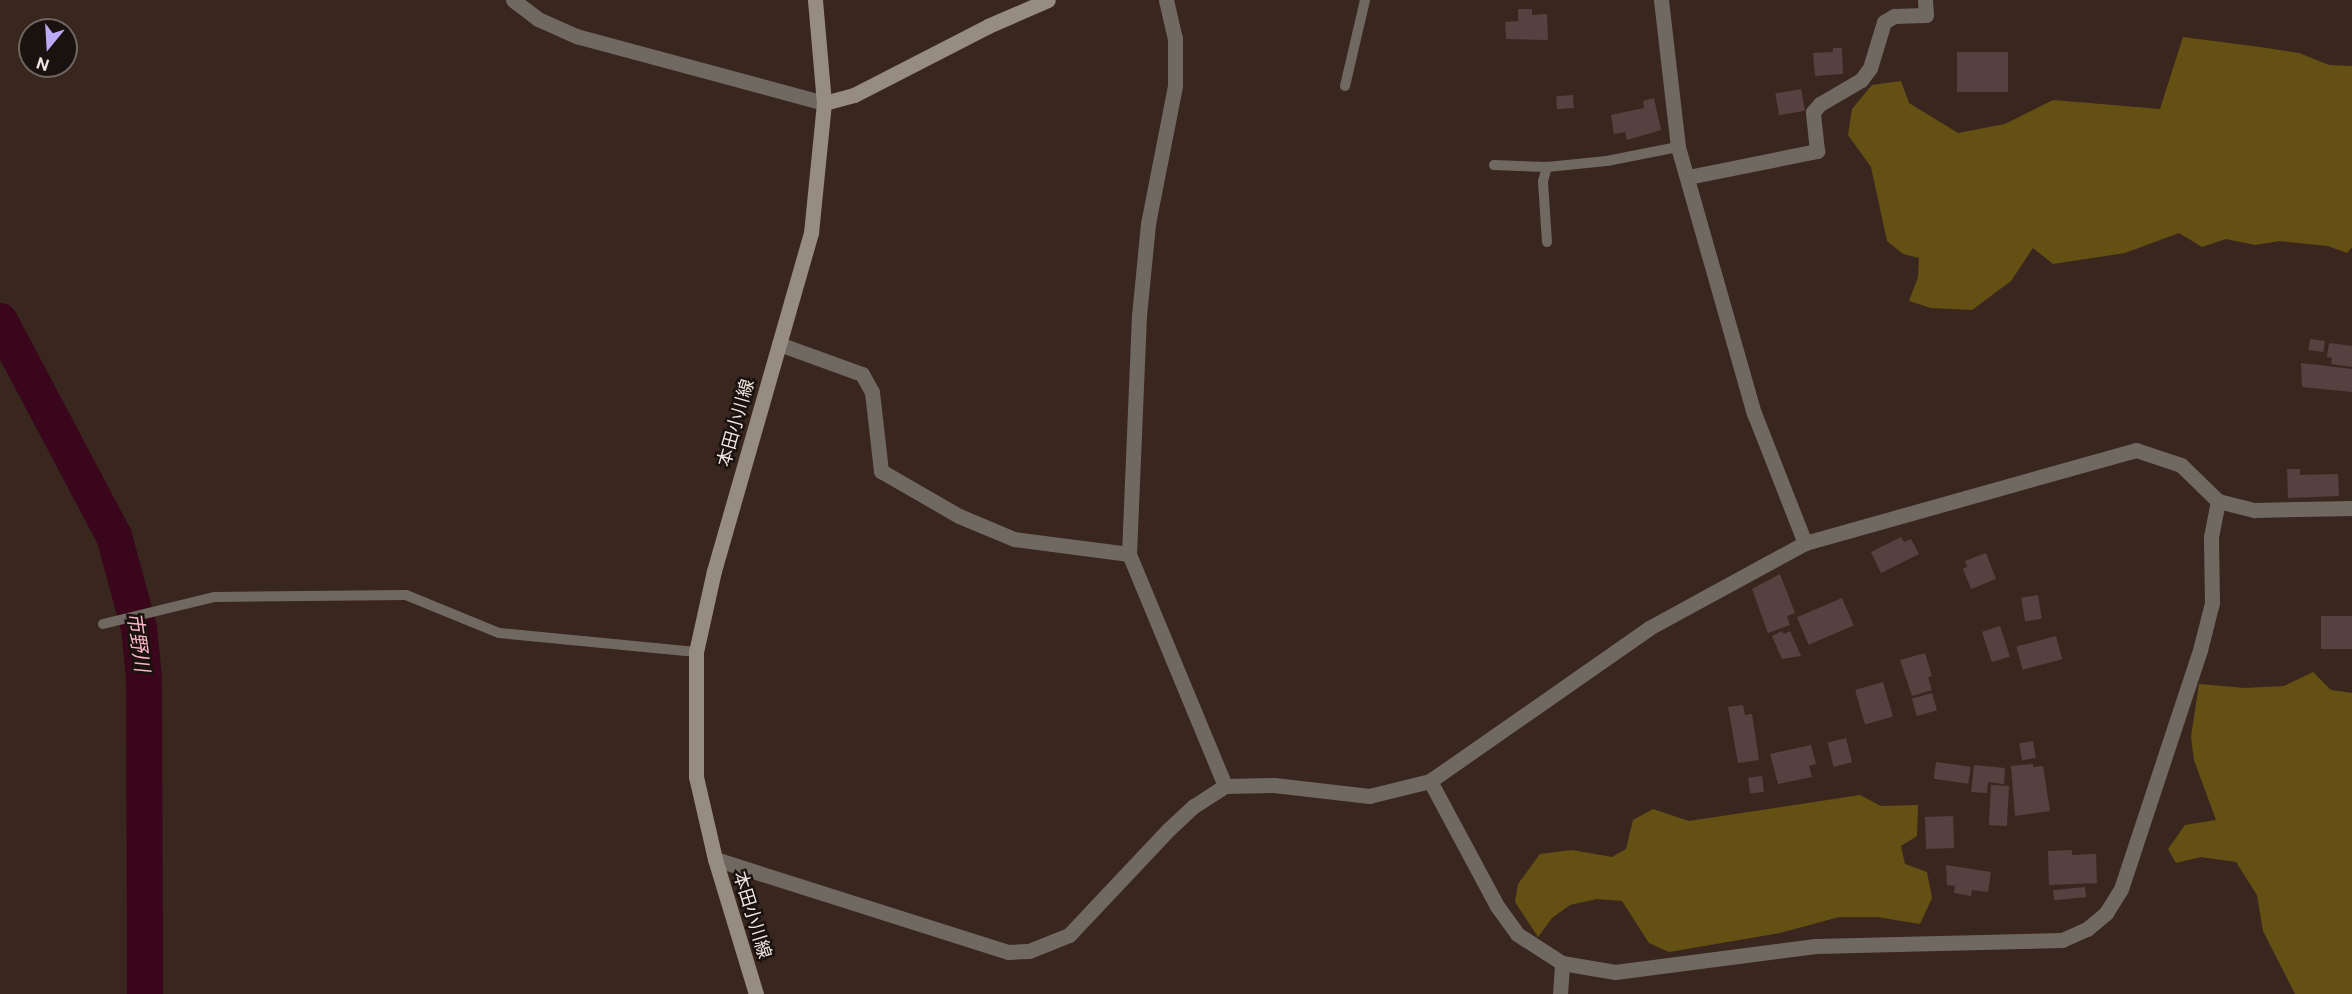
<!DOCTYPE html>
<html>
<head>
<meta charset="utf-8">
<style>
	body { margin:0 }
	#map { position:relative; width:2352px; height:994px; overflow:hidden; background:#39271f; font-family:"Public Sans","Noto Sans JP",sans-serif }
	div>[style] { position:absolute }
	.forest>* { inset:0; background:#655013 }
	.river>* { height:36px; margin:-18px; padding:0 18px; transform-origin:18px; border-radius:18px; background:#39061b }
	.building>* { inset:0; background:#574140; transform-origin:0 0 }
	.service>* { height:10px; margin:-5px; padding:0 5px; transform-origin:5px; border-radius:5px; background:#706962 }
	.minor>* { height:15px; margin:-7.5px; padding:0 7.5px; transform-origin:7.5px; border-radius:7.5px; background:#706962 }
	.secondary>* { height:15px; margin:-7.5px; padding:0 7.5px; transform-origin:7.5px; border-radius:7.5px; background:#978c81 }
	span { translate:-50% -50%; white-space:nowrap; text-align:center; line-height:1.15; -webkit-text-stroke:5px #1a120e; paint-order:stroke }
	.street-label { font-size:18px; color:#f1e5df }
	.water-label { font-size:20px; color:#fbb3c7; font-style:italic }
	.north { position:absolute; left:18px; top:18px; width:60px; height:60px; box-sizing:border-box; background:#1a120e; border:2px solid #706662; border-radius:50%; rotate:198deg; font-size:16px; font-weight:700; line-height:24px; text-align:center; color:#f1e5df }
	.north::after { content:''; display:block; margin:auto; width:21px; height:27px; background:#bbaaf6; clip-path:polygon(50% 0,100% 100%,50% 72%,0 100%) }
</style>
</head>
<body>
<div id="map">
	<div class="forest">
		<i style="clip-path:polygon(2183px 37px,2260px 47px,2299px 53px,2329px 65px,2352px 66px,2352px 247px,2347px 253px,2328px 246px,2280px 241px,2255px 245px,2226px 239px,2202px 247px,2179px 233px,2125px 253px,2053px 264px,2033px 248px,2011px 281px,1972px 310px,1931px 308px,1909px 301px,1918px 277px,1919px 258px,1903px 254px,1887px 241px,1871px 167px,1848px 135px,1852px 109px,1872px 85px,1901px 81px,1909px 103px,1958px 133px,2005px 124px,2053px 100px,2160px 109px)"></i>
		<i style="clip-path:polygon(2313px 672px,2331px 690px,2352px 693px,2352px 994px,2295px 994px,2263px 931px,2257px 895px,2236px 862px,2201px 857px,2176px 863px,2168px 849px,2185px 825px,2216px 820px,2194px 760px,2191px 737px,2199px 684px,2245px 688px,2284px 686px)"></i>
		<i style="clip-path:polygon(1860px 795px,1881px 806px,1918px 805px,1917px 836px,1901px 846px,1905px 864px,1927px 872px,1932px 898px,1920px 924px,1877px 917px,1839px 917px,1780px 933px,1669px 952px,1649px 943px,1622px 901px,1597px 899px,1570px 905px,1552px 918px,1538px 937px,1515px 902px,1518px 884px,1540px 854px,1572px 850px,1612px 857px,1626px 849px,1633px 820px,1653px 809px,1689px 821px)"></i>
	</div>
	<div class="river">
		<i style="left:0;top:321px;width:243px;rotate:62.1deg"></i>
		<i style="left:114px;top:536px;width:95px;rotate:74.8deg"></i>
		<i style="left:139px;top:628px;width:50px;rotate:84.3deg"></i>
		<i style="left:144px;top:678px;width:316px;rotate:89.8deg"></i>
	</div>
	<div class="building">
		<i style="clip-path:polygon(1518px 9px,1532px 9px,1532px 15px,1547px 14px,1548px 40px,1506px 39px,1505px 22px,1518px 21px)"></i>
		<i style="clip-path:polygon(1833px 48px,1842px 48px,1843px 74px,1815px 76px,1813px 53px,1833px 52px)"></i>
		<i style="left:1957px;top:52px;width:51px;height:40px"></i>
		<i style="left:1801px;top:89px;width:22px;height:26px;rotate:80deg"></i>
		<i style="left:1573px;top:95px;width:13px;height:17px;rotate:86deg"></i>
		<i style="clip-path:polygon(1654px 98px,1661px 130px,1627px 140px,1625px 132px,1614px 134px,1611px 115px,1644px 108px,1643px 101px)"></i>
		<i style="left:2310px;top:339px;width:15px;height:11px;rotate:8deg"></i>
		<i style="clip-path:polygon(2329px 343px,2352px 346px,2352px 367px,2331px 364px,2332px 358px,2327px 357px)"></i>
		<i style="clip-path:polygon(2301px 363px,2352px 369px,2352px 392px,2302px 387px)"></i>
		<i style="clip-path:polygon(2287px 469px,2300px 469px,2300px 475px,2338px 474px,2339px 496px,2288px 498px)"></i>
		<i style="clip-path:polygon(1901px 537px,1904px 542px,1911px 539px,1919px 554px,1881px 573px,1871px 552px)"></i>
		<i style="clip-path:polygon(1986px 553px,1996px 579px,1971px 589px,1963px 569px,1967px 567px,1965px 561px)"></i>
		<i style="clip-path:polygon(1780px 574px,1795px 613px,1787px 616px,1790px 625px,1768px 633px,1752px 589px)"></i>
		<i style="left:2038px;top:595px;width:24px;height:17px;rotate:81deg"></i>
		<i style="left:1842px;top:598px;width:30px;height:49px;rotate:67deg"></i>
		<i style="left:2352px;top:616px;width:33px;height:31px;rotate:90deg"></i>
		<i style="left:2000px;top:626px;width:32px;height:19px;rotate:72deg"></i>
		<i style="clip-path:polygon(1782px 631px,1784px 634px,1790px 631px,1801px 656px,1782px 659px,1772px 636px)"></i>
		<i style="left:2056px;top:636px;width:24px;height:41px;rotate:75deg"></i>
		<i style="clip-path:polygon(1925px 653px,1932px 676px,1928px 677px,1932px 690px,1912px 696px,1900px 660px)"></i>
		<i style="left:1883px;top:682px;width:36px;height:29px;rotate:74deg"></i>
		<i style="left:1932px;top:693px;width:18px;height:21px;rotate:74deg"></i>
		<i style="clip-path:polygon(1743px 705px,1745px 715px,1752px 714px,1759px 760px,1738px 763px,1728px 707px)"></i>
		<i style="left:1846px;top:738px;width:25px;height:19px;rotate:76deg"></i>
		<i style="left:2033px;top:741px;width:17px;height:14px;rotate:80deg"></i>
		<i style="clip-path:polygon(1811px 745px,1816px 764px,1809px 766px,1812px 777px,1778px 784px,1770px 754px)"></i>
		<i style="left:1936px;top:762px;width:35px;height:17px;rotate:8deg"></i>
		<i style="clip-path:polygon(2033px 764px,2033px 767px,2043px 766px,2050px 811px,2015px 816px,2011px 766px)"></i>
		<i style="clip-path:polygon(1974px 765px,2005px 768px,2004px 784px,1988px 782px,1987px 793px,1971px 792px)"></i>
		<i style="left:1762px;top:776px;width:16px;height:14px;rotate:83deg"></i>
		<i style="left:1991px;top:785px;width:18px;height:40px;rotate:3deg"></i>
		<i style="left:1953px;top:816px;width:32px;height:28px;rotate:88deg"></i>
		<i style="clip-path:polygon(2072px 850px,2072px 855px,2096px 854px,2097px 883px,2049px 885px,2048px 851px)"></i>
		<i style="clip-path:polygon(1946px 865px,1991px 872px,1988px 892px,1972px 890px,1971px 896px,1954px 893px,1955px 886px,1947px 885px)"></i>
		<i style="left:2085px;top:887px;width:10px;height:32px;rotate:84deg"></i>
	</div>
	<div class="service">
		<i style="left:1345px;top:86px;width:88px;rotate:-76.9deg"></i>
		<i style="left:1494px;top:165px;width:53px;rotate:2.2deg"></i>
		<i style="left:1547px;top:242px;width:61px;rotate:-93.8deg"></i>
		<i style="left:1543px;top:181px;width:15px;rotate:-74deg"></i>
		<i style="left:1547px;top:167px;width:60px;rotate:-5.7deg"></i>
		<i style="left:1607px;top:161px;width:72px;rotate:-11.2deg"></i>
		<i style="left:103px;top:624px;width:115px;rotate:-13.6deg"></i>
		<i style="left:215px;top:597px;width:191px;rotate:-0.6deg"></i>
		<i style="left:406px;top:595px;width:100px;rotate:22.2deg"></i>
		<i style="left:499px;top:633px;width:198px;rotate:5.5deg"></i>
	</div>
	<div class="minor">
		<i style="left:513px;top:0;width:31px;rotate:37deg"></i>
		<i style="left:538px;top:19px;width:42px;rotate:24.1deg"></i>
		<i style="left:576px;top:36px;width:257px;rotate:15.1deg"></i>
		<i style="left:1166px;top:0;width:39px;rotate:77deg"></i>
		<i style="left:1175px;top:38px;width:48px;rotate:90deg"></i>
		<i style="left:1175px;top:86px;width:141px;rotate:101.1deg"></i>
		<i style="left:1148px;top:224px;width:91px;rotate:95.6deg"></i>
		<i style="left:1139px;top:315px;width:239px;rotate:92.4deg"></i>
		<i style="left:1129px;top:554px;width:251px;rotate:67.5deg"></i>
		<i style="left:1661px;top:0;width:148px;rotate:83.4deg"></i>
		<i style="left:1678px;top:147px;width:277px;rotate:74.1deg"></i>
		<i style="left:1754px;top:413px;width:140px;rotate:68.6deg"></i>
		<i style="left:1688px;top:177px;width:132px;rotate:-11.4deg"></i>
		<i style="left:1817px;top:151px;width:39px;rotate:-96deg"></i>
		<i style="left:1813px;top:112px;width:11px;rotate:-49deg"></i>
		<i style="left:1820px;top:104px;width:48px;rotate:-30.3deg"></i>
		<i style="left:1861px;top:80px;width:15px;rotate:-53deg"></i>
		<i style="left:1870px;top:68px;width:48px;rotate:-73.1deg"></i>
		<i style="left:1884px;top:22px;width:12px;rotate:-31deg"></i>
		<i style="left:1894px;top:16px;width:32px;rotate:-2deg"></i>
		<i style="left:1926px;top:15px;width:15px;rotate:-94deg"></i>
		<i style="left:779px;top:344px;width:88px;rotate:19.9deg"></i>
		<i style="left:862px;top:374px;width:21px;rotate:61deg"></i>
		<i style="left:872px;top:392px;width:80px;rotate:83.5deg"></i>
		<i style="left:881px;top:471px;width:90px;rotate:30deg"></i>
		<i style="left:959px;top:516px;width:60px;rotate:22.7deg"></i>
		<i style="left:1014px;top:539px;width:116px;rotate:7.4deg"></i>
		<i style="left:1430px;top:781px;width:142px;rotate:61.8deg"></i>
		<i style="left:1497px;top:906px;width:34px;rotate:54deg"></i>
		<i style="left:1517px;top:934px;width:54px;rotate:32.8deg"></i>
		<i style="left:1562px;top:963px;width:54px;rotate:9.6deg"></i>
		<i style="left:1615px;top:972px;width:202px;rotate:-7.4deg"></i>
		<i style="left:1815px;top:946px;width:247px;rotate:-1.4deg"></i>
		<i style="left:2062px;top:940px;width:27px;rotate:-24deg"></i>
		<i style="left:2087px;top:929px;width:25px;rotate:-40deg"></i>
		<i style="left:2106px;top:913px;width:28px;rotate:-58deg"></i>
		<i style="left:2121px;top:889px;width:252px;rotate:-71.7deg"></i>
		<i style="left:2200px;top:650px;width:49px;rotate:-75.7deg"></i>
		<i style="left:2212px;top:603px;width:66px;rotate:-90.9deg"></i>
		<i style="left:2211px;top:537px;width:37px;rotate:-79deg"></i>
		<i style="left:715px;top:859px;width:307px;rotate:17.6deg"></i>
		<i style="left:1008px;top:952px;width:21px;rotate:-3deg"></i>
		<i style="left:1029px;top:951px;width:43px;rotate:-21.8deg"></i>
		<i style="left:1069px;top:935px;width:146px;rotate:-46.7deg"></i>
		<i style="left:1169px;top:829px;width:34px;rotate:-43deg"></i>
		<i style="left:1194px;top:806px;width:37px;rotate:-33deg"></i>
		<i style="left:1225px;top:786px;width:49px;rotate:-1.2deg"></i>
		<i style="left:1274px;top:785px;width:96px;rotate:6.6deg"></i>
		<i style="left:1369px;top:796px;width:63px;rotate:-13.8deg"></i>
		<i style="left:1430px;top:781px;width:267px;rotate:-34.9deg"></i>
		<i style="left:1649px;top:628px;width:178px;rotate:-28.6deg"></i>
		<i style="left:1805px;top:543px;width:344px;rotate:-15.7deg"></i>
		<i style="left:2136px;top:450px;width:47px;rotate:18.4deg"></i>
		<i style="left:2181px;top:465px;width:52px;rotate:44.2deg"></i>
		<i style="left:2218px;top:501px;width:38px;rotate:14deg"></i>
		<i style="left:2255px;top:510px;width:97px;rotate:-1.2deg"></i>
		<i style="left:1560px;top:994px;width:31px;rotate:-86deg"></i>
	</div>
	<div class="secondary">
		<i style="left:824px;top:103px;width:31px;rotate:-15deg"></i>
		<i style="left:854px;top:95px;width:151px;rotate:-27.2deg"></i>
		<i style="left:988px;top:26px;width:65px;rotate:-23.4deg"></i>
		<i style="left:756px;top:994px;width:141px;rotate:-106.9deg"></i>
		<i style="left:715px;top:859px;width:84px;rotate:-103deg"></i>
		<i style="left:696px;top:777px;width:125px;rotate:-90deg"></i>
		<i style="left:696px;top:652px;width:83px;rotate:-77.5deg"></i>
		<i style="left:714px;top:571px;width:352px;rotate:-74deg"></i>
		<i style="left:811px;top:233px;width:131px;rotate:-84.3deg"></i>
		<i style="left:824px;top:103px;width:103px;rotate:-95deg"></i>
	</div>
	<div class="street-label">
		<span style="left:736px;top:423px;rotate:-74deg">本田小川線</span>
		<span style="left:752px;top:915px;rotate:73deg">本田小川線</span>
	</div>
	<div class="water-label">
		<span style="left:138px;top:642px;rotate:82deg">市野川</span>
	</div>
	<div class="north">N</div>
</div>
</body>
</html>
